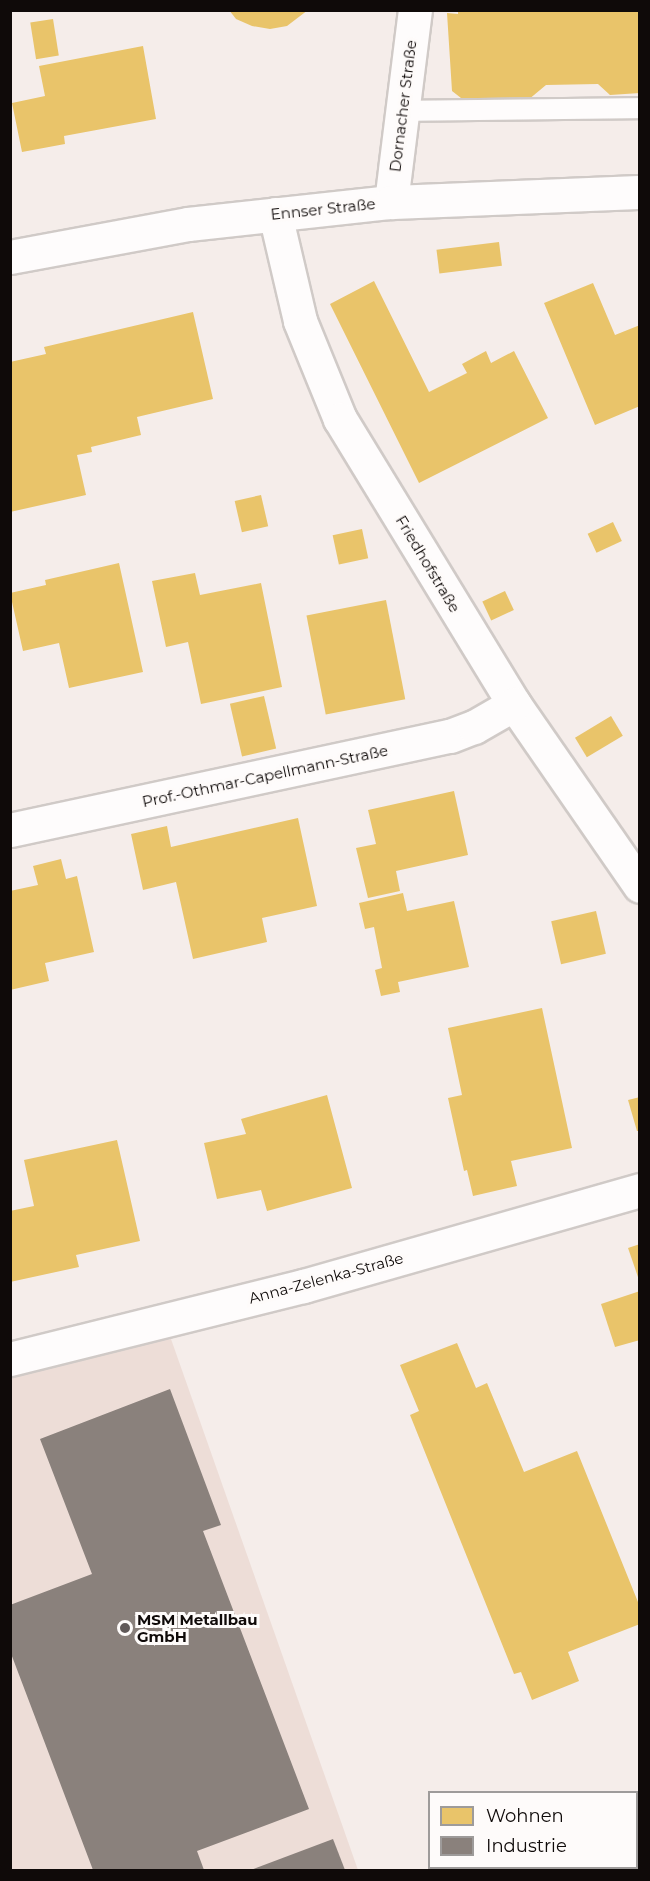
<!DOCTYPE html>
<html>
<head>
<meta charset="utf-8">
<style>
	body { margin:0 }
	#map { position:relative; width:650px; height:1881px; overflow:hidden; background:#f5edea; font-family:Montserrat,sans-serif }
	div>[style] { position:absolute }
	.built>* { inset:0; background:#edddd7 }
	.homes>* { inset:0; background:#e9c46a; transform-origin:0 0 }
	.industry>* { inset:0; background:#8a817c }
	.roads { filter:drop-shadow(2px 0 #d0cac7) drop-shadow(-2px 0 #d0cac7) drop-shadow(0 2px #d0cac7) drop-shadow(0 -2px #d0cac7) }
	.service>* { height:20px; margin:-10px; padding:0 10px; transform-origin:10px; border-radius:10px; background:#fefcfc }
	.minor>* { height:33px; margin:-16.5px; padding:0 16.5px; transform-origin:16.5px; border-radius:16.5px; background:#fefcfc }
	.tertiary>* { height:33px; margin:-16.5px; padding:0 16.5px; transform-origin:16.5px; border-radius:16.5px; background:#fefcfc }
	.dots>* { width:16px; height:16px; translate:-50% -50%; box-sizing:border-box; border:3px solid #fefbfa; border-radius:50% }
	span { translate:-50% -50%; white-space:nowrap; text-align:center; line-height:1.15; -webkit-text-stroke:6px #fefbfa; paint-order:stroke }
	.street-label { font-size:15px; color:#0f0a09 }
	.poi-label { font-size:15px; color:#0f0a09; font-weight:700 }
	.left { translate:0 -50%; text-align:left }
	.frame { position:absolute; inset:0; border:12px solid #0f0a09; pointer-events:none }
	.legend { position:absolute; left:428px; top:1791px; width:210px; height:78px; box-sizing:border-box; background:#fefbfa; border:2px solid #9e9b9a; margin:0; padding:8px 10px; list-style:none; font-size:18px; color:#0f0a09 }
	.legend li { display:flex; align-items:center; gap:12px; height:30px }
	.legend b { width:30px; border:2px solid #9e9b9a }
</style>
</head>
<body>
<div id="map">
	<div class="built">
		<i style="clip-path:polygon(171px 1339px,358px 1870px,11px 1870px,10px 1373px)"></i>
	</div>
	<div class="homes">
		<i style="clip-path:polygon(229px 10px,308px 10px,287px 26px,270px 29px,252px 26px,236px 19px)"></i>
		<i style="clip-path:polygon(458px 10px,640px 10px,640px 93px,610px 95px,598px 84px,546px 85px,528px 100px,470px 105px,452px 91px,447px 13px,458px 14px)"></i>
		<i style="left:53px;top:19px;width:37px;height:23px;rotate:81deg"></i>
		<i style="clip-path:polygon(143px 46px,156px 119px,64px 136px,65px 144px,22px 152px,12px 103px,45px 96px,39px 66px)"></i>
		<i style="left:499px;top:242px;width:24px;height:63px;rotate:83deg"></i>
		<i style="clip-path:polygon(374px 281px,429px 392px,467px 373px,462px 364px,486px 351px,491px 363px,514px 351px,548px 418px,419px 483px,330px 304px)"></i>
		<i style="clip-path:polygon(593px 283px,615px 335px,640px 325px,640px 406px,595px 425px,544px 303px)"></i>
		<i style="clip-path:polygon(193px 312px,213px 399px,137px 417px,141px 435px,91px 447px,92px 452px,77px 455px,86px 495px,10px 512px,10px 362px,46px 354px,44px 347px)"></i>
		<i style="left:261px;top:495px;width:32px;height:27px;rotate:77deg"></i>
		<i style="left:613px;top:522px;width:21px;height:28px;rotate:65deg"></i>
		<i style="left:362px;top:529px;width:30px;height:30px;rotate:78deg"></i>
		<i style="clip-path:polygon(119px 563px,143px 672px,69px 688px,59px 643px,23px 651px,10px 593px,46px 585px,45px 580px)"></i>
		<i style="clip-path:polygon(195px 573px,200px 595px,261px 583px,282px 687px,201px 704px,188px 642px,166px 647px,152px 581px)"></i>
		<i style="left:505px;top:591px;width:21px;height:25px;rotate:65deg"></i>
		<i style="left:386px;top:600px;width:101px;height:81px;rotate:79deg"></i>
		<i style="left:264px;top:696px;width:54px;height:35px;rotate:77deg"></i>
		<i style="left:611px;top:716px;width:23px;height:42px;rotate:59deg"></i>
		<i style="clip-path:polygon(454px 791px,468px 855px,396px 871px,400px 891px,368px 898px,356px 848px,376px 844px,368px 810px)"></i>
		<i style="clip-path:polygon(298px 818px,317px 906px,262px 918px,267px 942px,193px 959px,176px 882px,143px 890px,131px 834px,167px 826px,171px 847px)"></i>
		<i style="clip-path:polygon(61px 859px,66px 879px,77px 876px,94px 952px,45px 963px,49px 981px,10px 990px,10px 891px,38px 885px,33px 866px)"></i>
		<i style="clip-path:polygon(403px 893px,407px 911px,454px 901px,469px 967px,398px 982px,400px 992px,381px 996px,375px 970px,382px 968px,374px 927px,365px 929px,359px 903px)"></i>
		<i style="left:596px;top:911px;width:44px;height:46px;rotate:77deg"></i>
		<i style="clip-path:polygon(542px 1008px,572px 1148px,511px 1161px,517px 1186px,473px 1196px,467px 1170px,464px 1171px,448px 1098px,462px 1095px,448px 1028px)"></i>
		<i style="clip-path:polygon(327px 1095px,352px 1188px,267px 1211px,261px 1190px,217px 1199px,204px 1143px,246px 1134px,241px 1119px)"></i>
		<i style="clip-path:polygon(640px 1097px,640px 1131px,637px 1131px,628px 1100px)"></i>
		<i style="clip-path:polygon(117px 1140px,140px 1241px,76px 1255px,79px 1267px,10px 1282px,10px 1211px,34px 1206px,24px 1160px)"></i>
		<i style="clip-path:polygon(640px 1244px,640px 1280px,639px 1280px,628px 1248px)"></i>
		<i style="clip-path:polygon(640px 1291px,640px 1340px,615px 1347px,601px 1304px)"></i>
		<i style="clip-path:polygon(457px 1343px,476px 1388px,487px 1383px,524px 1472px,577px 1451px,640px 1607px,640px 1624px,568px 1652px,579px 1681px,532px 1700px,521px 1672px,514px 1674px,410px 1415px,419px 1411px,400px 1365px)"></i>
	</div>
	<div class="industry">
		<i style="clip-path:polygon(170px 1389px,221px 1525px,203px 1531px,309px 1809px,197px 1851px,204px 1870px,93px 1870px,10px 1651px,10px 1605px,92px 1574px,40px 1439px)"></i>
		<i style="clip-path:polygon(333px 1839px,345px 1870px,251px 1870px)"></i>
	</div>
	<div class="roads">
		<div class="service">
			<i style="left:402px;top:111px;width:238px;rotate:-0.7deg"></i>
		</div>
		<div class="minor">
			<i style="left:391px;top:202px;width:193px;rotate:-82.9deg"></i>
			<i style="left:275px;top:214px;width:110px;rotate:76.8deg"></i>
			<i style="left:300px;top:321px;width:106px;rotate:67.8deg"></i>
			<i style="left:340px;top:419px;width:334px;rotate:58.6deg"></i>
			<i style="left:514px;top:704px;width:221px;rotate:55.3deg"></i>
			<i style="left:10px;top:830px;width:450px;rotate:-12.1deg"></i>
			<i style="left:450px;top:736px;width:26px;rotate:-21deg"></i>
			<i style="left:474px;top:727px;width:46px;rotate:-29.9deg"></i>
			<i style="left:10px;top:1359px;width:302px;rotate:-14deg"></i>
			<i style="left:303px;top:1286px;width:350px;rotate:-15.9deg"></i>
		</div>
		<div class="tertiary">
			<i style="left:10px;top:257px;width:181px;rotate:-10.5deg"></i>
			<i style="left:188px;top:224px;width:204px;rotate:-6.2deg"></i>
			<i style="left:391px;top:202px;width:249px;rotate:-2.3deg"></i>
		</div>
	</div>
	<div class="dots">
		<i style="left:125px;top:1628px;background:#605958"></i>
	</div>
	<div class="street-label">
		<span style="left:403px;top:106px;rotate:-83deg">Dornacher Straße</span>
		<span style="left:323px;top:209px;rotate:-6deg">Ennser Straße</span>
		<span style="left:428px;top:564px;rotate:59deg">Friedhofstraße</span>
		<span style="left:265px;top:776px;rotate:-12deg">Prof.-Othmar-Capellmann-Straße</span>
		<span style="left:326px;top:1278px;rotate:-15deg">Anna-Zelenka-Straße</span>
	</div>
	<div class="poi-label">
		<span class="left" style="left:137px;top:1628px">MSM Metallbau<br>GmbH</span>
	</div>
	<div class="frame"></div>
	<ul class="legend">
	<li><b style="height:16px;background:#e9c46a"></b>Wohnen</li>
	<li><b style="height:16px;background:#8a817c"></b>Industrie</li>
	</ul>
</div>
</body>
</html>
